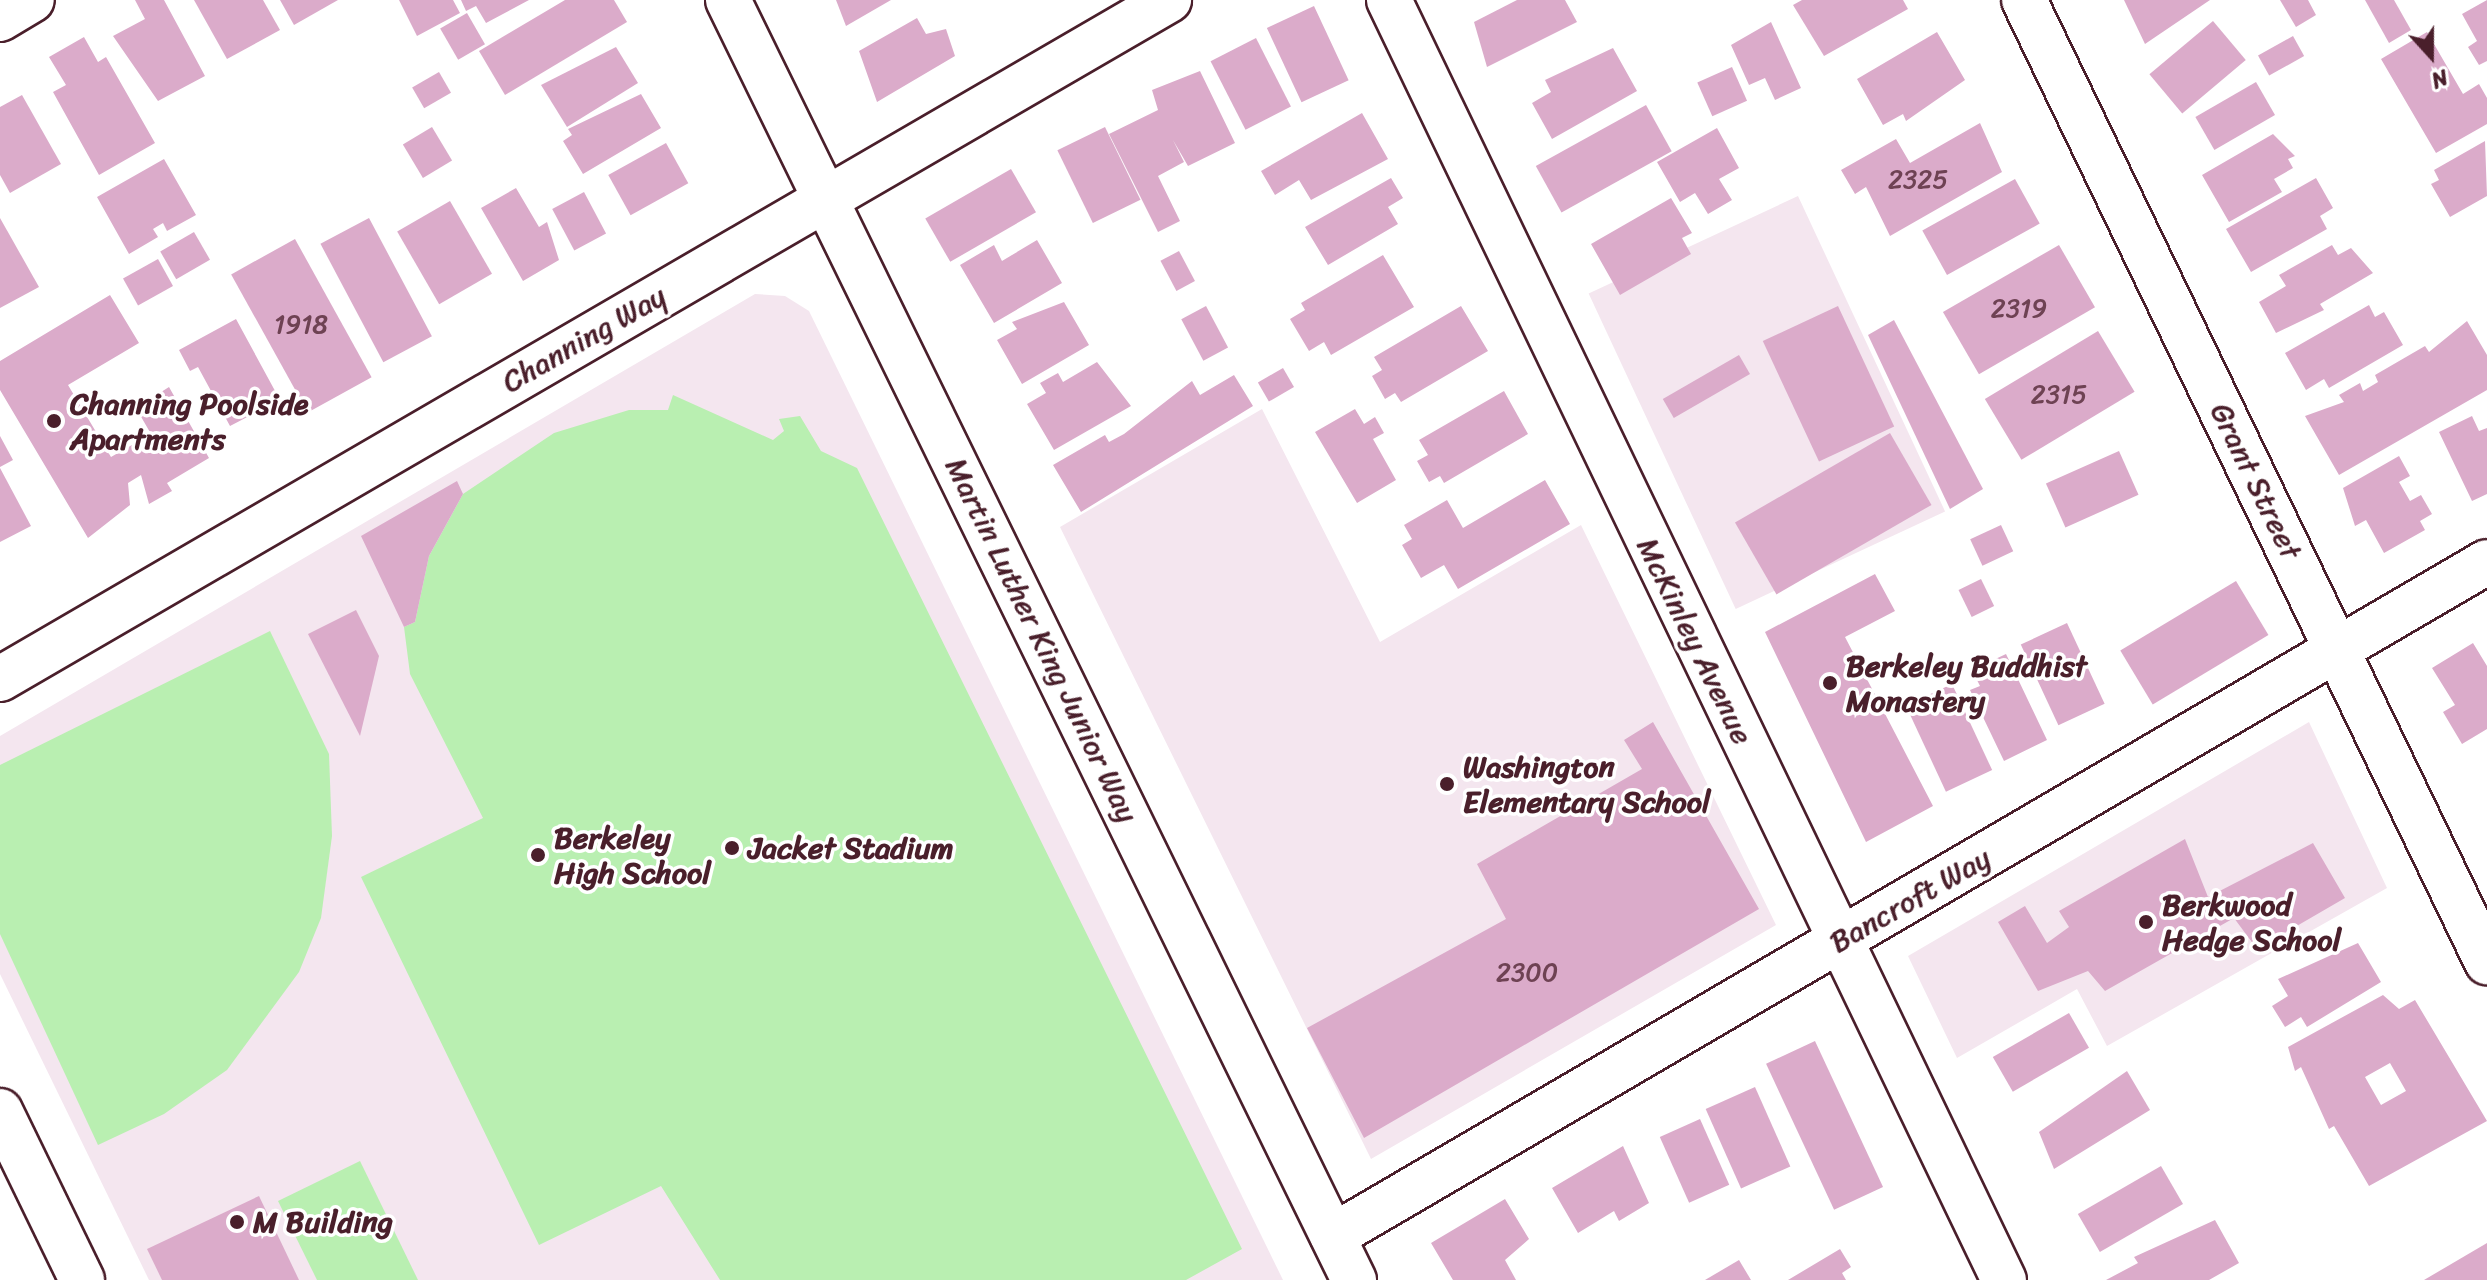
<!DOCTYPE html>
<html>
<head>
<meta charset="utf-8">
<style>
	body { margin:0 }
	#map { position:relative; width:2487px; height:1280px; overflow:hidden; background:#fff; font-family:Sriracha,sans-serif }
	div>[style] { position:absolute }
	.built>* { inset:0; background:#f4e6ef; transform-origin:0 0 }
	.green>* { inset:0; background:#b9efb1 }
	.building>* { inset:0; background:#dbabca; transform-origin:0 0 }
	.roads { filter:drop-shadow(2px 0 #4a1f2b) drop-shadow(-2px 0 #4a1f2b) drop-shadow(0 2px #4a1f2b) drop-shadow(0 -2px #4a1f2b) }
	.minor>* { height:44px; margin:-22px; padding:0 22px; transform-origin:22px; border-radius:22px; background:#fff }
	.dots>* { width:22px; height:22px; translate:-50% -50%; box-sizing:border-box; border:4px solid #fff; border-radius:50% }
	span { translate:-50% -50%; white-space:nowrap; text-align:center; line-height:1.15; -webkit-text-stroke:7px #fff; paint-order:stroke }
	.number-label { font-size:26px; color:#6e4253 }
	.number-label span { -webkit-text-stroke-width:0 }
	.street-label { font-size:30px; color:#4a1f2b }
	.poi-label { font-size:30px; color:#4a1f2b; font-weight:700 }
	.left { translate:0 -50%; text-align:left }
	.north { position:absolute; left:2391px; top:16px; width:80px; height:80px; -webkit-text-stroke:6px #fff; paint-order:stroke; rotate:159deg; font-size:22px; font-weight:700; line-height:32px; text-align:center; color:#4a1f2b }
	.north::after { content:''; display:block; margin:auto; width:28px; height:36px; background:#4a1f2b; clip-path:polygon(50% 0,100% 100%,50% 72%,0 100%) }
</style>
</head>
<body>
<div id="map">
	<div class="built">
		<i style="left:1798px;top:196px;width:348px;height:231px;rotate:65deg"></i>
		<i style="clip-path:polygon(755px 294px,785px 296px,809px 311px,1283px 1280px,149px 1280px,0 974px,0 736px)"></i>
		<i style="clip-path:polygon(1262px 409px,1380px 642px,1581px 525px,1776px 925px,1371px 1159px,1060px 527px)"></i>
		<i style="clip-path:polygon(2309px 722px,2387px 888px,2107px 1046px,2077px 989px,1957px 1058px,1908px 956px)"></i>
	</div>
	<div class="green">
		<i style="clip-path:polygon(673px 395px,773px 440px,784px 431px,779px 419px,800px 416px,821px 451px,857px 468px,1242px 1249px,1186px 1280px,720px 1280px,661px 1186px,539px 1245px,361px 877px,483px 818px,410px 674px,404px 627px,415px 622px,429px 556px,463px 494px,554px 433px,629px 410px,668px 410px)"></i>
		<i style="clip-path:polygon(270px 631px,329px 754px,332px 836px,321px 918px,299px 972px,227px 1070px,164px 1114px,98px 1145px,0 934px,0 765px)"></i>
		<i style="clip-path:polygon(360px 1161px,418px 1280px,317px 1280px,278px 1201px)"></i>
	</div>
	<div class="building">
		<i style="clip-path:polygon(135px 0,164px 0,205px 76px,158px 101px,113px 36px,145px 19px)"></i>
		<i style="clip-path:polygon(194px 0,263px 0,280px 30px,227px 59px)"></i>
		<i style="clip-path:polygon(280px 0,338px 0,294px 25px)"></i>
		<i style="clip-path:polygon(399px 0,453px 0,460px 13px,417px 36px)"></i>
		<i style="clip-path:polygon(461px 0,529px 0,486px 23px,476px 6px,466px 11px)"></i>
		<i style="clip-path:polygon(565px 0,614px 0,627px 22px,505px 95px,479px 51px)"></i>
		<i style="clip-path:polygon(836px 0,891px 0,846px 26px)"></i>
		<i style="clip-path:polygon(1517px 0,1565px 0,1577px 22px,1487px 67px,1474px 22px)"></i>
		<i style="clip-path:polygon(1802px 0,1903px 0,1908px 9px,1824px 56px,1793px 5px)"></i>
		<i style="clip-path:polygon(2124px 0,2210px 0,2145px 44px)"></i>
		<i style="clip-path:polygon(2280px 0,2308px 0,2316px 15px,2296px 27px)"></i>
		<i style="clip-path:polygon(2365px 0,2394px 0,2411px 30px,2389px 43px)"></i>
		<i style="clip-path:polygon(2487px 0,2487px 61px,2479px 65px,2468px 47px,2477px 41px,2462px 14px)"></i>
		<i style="left:1314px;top:6px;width:82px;height:52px;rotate:65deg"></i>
		<i style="left:467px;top:13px;width:36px;height:31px;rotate:60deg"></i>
		<i style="clip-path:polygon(917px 18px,926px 34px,946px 29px,955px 56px,877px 102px,859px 51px)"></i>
		<i style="left:2213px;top:21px;width:51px;height:83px;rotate:50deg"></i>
		<i style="clip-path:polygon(1771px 22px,1801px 88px,1775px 100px,1765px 78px,1749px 85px,1731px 45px)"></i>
		<i style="clip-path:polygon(1937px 32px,1965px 80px,1906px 121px,1903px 114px,1883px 125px,1857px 79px)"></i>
		<i style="clip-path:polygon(2427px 32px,2463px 94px,2479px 84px,2487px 98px,2487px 124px,2436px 153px,2381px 59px)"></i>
		<i style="left:2293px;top:36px;width:23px;height:40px;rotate:61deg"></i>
		<i style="clip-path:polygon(84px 37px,98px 62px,106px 57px,155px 143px,99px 175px,53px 92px,66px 85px,49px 57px)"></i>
		<i style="left:1256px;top:38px;width:77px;height:51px;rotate:63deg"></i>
		<i style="clip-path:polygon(616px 47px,638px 83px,567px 127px,541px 85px)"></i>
		<i style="clip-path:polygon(1613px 48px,1637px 91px,1552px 139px,1532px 103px,1551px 92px,1545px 80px)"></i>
		<i style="left:1732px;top:67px;width:37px;height:38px;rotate:66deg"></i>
		<i style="clip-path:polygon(1200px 71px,1235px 143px,1188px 166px,1173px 140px,1184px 162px,1158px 176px,1180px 221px,1158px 232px,1109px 134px,1158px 110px,1152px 90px)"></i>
		<i style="left:439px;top:72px;width:24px;height:31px;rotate:60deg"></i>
		<i style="left:2256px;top:82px;width:38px;height:70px;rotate:60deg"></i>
		<i style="clip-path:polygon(641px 94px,661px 128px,583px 174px,563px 141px,572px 135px,568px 129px)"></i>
		<i style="clip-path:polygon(22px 95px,61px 164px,10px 193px,0 175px,0 107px)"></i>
		<i style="left:1646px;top:105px;width:53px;height:126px;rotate:61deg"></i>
		<i style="clip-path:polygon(1362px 113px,1388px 159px,1311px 200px,1299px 180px,1275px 195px,1261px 171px)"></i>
		<i style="clip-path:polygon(1980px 123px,2002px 172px,1890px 236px,1866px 187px,1855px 194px,1841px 170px,1896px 139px,1910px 163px)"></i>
		<i style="left:432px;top:127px;width:39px;height:34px;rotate:59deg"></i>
		<i style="left:1105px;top:127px;width:81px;height:53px;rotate:64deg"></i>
		<i style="clip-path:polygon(1717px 128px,1739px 168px,1719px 179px,1732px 200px,1708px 214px,1695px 193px,1680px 202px,1657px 162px)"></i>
		<i style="clip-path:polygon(2273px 134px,2295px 156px,2288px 159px,2293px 168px,2274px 179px,2282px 192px,2229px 222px,2202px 175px)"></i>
		<i style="clip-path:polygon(2485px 141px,2487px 196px,2450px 217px,2431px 184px,2439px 180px,2434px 170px)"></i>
		<i style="left:666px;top:143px;width:46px;height:66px;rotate:61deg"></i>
		<i style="clip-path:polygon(164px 159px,196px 215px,167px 231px,163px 223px,153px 229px,158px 237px,129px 254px,97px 197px)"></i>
		<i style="left:1011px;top:169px;width:50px;height:99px;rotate:60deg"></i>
		<i style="clip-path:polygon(1391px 178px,1403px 198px,1388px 207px,1398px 224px,1328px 265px,1305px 227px)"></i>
		<i style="clip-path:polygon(2316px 178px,2333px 208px,2320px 216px,2327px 229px,2251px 272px,2226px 229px)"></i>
		<i style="left:2015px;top:179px;width:51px;height:106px;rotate:61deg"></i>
		<i style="clip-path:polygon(516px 188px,539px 227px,547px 222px,559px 260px,523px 281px,481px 208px)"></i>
		<i style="left:584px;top:192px;width:47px;height:36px;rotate:62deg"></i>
		<i style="clip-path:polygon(1671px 198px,1692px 233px,1682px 238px,1691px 254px,1620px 295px,1591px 244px)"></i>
		<i style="left:450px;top:201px;width:84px;height:61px;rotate:60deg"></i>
		<i style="clip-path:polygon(0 218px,39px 287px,0 308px)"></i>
		<i style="left:369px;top:218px;width:134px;height:55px;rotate:62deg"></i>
		<i style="left:194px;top:232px;width:32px;height:39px;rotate:60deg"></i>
		<i style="left:295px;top:239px;width:158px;height:73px;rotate:61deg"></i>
		<i style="clip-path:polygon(1037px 240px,1062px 283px,994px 323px,960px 265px,994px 245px,1002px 261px)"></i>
		<i style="left:2059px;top:245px;width:72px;height:134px;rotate:60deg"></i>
		<i style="clip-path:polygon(2332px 245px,2338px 255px,2351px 248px,2373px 273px,2320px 304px,2324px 310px,2276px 333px,2259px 302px,2286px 286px,2279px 275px)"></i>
		<i style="left:1179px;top:251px;width:34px;height:21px;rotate:62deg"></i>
		<i style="clip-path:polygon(1383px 255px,1414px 307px,1331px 355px,1324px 342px,1309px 351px,1290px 319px,1305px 310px,1301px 303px)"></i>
		<i style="left:158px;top:259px;width:31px;height:40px;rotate:61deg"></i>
		<i style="clip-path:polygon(110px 295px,139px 343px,68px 385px,111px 457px,151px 434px,136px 408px,169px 387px,209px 458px,167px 483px,172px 491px,149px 504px,141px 475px,128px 483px,130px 505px,88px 538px,0 390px,0 361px)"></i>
		<i style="clip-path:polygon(1064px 302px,1089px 345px,1022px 384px,997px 340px,1017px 329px,1012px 322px)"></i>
		<i style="clip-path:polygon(2369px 305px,2375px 317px,2384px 312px,2403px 345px,2329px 388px,2324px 379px,2306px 390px,2285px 353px)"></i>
		<i style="left:1206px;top:306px;width:47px;height:28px;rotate:62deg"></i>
		<i style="clip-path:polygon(1461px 306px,1488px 351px,1401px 402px,1395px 393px,1385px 399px,1372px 376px,1382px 370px,1374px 357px)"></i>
		<i style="left:1838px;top:306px;width:133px;height:83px;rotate:65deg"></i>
		<i style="clip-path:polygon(236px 319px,280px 400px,230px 426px,198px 367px,190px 371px,179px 350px)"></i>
		<i style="clip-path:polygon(1894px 320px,1983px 489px,1950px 509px,1868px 335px)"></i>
		<i style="clip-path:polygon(2467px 321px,2487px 355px,2487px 390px,2339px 475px,2305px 416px,2344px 402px,2339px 395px,2360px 383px,2363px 391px,2378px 382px,2375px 375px,2425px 346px,2429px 352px)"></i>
		<i style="left:2098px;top:331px;width:71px;height:132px;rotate:59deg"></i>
		<i style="left:1739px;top:355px;width:22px;height:88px;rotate:60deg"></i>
		<i style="clip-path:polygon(1097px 362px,1131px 406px,1054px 450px,1027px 404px,1046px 393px,1040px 383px,1058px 373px,1063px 382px)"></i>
		<i style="left:1283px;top:368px;width:22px;height:29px;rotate:60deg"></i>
		<i style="clip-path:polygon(1234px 375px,1253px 406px,1081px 512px,1053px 465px,1105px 435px,1109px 442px,1124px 434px,1192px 381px,1200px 395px)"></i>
		<i style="clip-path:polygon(1504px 391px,1528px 434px,1444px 483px,1440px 476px,1429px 482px,1417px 461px,1428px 455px,1419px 440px)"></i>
		<i style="clip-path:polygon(1355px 409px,1364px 424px,1375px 417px,1384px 433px,1373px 439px,1396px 480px,1357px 503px,1315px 432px)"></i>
		<i style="clip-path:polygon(2472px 416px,2479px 431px,2487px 428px,2487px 494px,2472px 501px,2439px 432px)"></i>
		<i style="left:1890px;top:433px;width:83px;height:179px;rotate:60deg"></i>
		<i style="clip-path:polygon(0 436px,13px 460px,0 467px)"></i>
		<i style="left:2119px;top:451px;width:48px;height:80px;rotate:66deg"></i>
		<i style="clip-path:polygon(2399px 456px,2410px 476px,2399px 482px,2410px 501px,2421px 495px,2432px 514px,2420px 521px,2425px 530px,2384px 553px,2366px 520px,2355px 526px,2343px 488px)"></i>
		<i style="clip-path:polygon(0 468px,31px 526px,0 542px)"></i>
		<i style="clip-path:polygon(1545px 480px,1570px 524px,1458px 589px,1444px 565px,1421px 578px,1402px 545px,1412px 539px,1404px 525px,1447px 500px,1463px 528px)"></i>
		<i style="clip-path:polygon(457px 481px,463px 494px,429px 556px,415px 622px,404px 627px,361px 536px)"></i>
		<i style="left:2001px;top:525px;width:29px;height:34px;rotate:65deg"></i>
		<i style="clip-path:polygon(1875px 574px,1895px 611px,1845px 637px,1933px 806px,1866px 842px,1765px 632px)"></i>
		<i style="left:1981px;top:579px;width:30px;height:25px;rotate:64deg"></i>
		<i style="left:2236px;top:581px;width:63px;height:135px;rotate:59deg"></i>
		<i style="clip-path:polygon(356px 610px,379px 656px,360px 736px,308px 634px)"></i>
		<i style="left:2067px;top:623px;width:89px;height:51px;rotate:65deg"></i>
		<i style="clip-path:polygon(2473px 643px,2487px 666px,2487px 729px,2462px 744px,2443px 712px,2455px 705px,2432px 668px)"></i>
		<i style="clip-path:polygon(2006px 654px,2047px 740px,2004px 761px,1970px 690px,1980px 686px,1972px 670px)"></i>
		<i style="left:1952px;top:684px;width:95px;height:51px;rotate:65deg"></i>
		<i style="clip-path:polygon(1653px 722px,1759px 909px,1364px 1138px,1307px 1028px,1506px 919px,1477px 864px,1642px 769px,1624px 740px)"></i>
		<i style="clip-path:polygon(2185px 839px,2208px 897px,2313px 843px,2345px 898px,2257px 949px,2234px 918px,2105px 991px,2088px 971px,2038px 991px,1998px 922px,2025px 906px,2047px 943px,2069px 927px,2059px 911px)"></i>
		<i style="clip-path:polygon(2358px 943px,2381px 982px,2307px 1027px,2301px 1017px,2285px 1027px,2272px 1006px,2288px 996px,2278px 979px)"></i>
		<i style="clip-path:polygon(evenodd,2383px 995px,2399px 1009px,2415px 1000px,2487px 1121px,2369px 1186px,2334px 1126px,2329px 1129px,2301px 1067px,2295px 1071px,2288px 1047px,2383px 995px,2390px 1063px,2406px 1091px,2381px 1105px,2365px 1077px,2390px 1063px)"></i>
		<i style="left:2069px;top:1013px;width:40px;height:88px;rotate:60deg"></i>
		<i style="left:1815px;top:1041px;width:161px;height:54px;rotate:65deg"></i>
		<i style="clip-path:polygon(2127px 1071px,2150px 1110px,2054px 1169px,2039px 1132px)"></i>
		<i style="left:1755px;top:1087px;width:87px;height:54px;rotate:66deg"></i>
		<i style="left:1700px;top:1119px;width:72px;height:44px;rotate:66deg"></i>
		<i style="clip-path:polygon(1623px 1146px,1649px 1203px,1619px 1221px,1614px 1211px,1578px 1233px,1552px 1188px)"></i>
		<i style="left:2161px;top:1166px;width:44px;height:96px;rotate:60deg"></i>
		<i style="clip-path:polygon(259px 1196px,299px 1280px,162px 1280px,147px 1249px)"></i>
		<i style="clip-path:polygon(1505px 1199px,1529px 1239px,1505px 1260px,1516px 1280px,1453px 1280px,1431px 1243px)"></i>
		<i style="clip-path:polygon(2215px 1220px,2239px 1263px,2209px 1280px,2106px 1280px,2138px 1263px,2134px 1257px)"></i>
		<i style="clip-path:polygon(2487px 1243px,2487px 1280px,2424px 1280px)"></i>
		<i style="clip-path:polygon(1840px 1249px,1851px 1267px,1842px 1273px,1846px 1280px,1788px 1280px)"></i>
		<i style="clip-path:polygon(1739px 1260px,1751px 1280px,1705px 1280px)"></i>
	</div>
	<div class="roads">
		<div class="minor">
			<i style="left:728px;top:0;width:1425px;rotate:63.94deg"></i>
			<i style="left:1389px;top:0;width:1420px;rotate:64.34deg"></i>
			<i style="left:2024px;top:0;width:1068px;rotate:64.3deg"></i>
			<i style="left:0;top:19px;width:37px;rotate:-31deg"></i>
			<i style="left:0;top:679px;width:1352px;rotate:-30.15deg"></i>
			<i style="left:0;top:1111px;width:188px;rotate:64.1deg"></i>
			<i style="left:1333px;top:1236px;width:1336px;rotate:-30.29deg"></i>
		</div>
	</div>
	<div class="dots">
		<i style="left:54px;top:421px;background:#4a1f2b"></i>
		<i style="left:1830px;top:683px;background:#4a1f2b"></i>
		<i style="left:1447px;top:784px;background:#4a1f2b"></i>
		<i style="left:732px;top:848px;background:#4a1f2b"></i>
		<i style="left:538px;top:855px;background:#4a1f2b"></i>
		<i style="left:2146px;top:922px;background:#4a1f2b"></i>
		<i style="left:237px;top:1222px;background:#4a1f2b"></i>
	</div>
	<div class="number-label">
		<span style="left:1918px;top:180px">2325</span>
		<span style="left:2019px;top:309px">2319</span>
		<span style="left:301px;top:325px">1918</span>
		<span style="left:2059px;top:395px">2315</span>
		<span style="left:1527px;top:973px">2300</span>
	</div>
	<div class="street-label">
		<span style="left:584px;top:339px;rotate:-30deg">Channing Way</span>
		<span style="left:2256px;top:481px;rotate:64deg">Grant Street</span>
		<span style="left:1042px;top:640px;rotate:64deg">Martin Luther King Junior Way</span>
		<span style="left:1695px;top:641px;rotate:64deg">McKinley Avenue</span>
		<span style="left:1910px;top:900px;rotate:-30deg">Bancroft Way</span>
	</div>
	<div class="poi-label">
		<span class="left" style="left:70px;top:421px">Channing Poolside<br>Apartments</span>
		<span class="left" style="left:1846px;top:683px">Berkeley Buddhist<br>Monastery</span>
		<span class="left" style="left:1463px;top:784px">Washington<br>Elementary School</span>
		<span class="left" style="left:554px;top:855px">Berkeley<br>High School</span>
		<span class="left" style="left:748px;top:848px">Jacket Stadium</span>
		<span class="left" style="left:2162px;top:922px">Berkwood<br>Hedge School</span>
		<span class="left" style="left:253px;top:1222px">M Building</span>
	</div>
	<div class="north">N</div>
</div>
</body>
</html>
